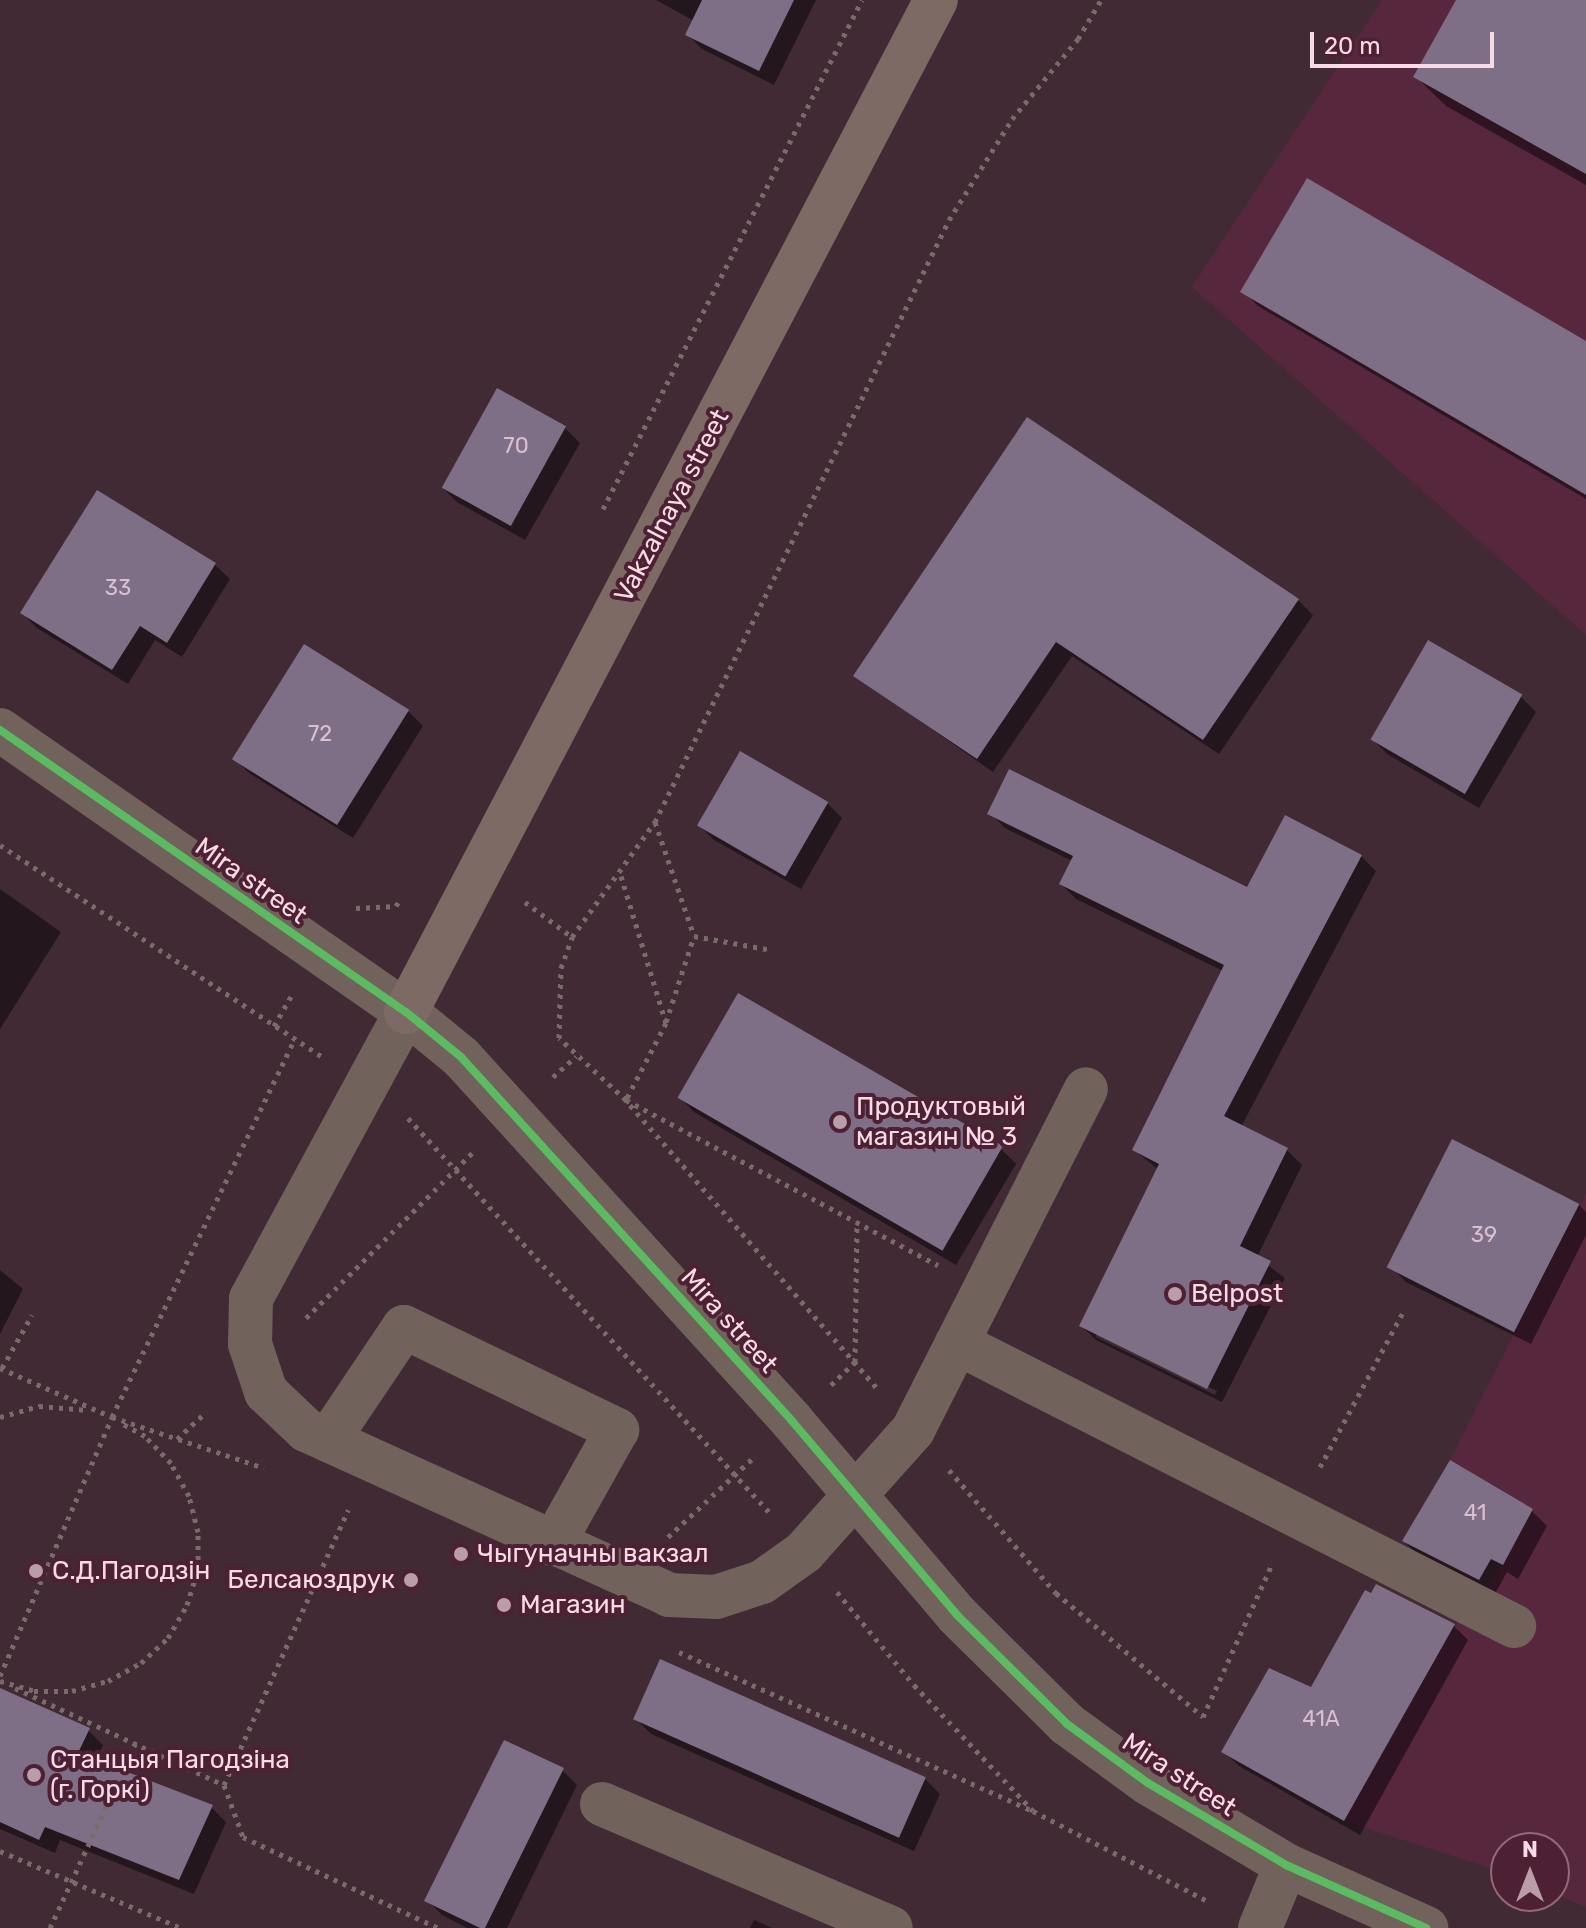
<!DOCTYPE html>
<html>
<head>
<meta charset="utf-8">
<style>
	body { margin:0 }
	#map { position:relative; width:1586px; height:1928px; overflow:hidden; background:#422a35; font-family:Rubik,sans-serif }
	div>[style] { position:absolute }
	.built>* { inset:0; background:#57273d }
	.shadow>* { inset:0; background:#0007 }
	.building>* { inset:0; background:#7e6f86; transform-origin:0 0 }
	.path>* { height:5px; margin-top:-2.5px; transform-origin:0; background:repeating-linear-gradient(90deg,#796b6a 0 4px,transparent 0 10px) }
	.minor>* { height:44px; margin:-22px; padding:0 22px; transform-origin:22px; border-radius:22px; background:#71625c }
	.major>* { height:44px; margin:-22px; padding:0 22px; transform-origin:22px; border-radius:22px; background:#7e6a64 }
	.cycleway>* { height:8px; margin:-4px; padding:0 4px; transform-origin:4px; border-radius:4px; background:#5cba63 }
	.dots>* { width:22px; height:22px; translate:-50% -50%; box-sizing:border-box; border:4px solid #4d2034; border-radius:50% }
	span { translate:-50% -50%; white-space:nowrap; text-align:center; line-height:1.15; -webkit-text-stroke:8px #4d2034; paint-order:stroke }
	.number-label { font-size:22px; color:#dac0ce }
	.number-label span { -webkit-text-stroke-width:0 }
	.street-label { font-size:26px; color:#f9dbe6 }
	.poi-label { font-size:26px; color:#f9dbe6 }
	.left { translate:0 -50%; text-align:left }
	.right { translate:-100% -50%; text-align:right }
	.north { position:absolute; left:1490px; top:1832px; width:80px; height:80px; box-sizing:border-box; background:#4d2034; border:2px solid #926b7b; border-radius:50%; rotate:0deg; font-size:22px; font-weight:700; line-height:32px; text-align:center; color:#f9dbe6 }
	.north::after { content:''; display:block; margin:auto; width:28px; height:36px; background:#b99da8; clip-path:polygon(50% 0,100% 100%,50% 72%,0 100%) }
	.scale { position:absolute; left:1310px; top:32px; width:184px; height:36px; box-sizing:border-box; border:4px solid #f9dbe6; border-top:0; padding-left:10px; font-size:24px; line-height:28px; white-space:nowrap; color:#f9dbe6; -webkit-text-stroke:6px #4d2034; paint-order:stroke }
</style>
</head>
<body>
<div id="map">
	<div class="built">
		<i style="clip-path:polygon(1382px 0,1586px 0,1586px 635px,1192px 287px)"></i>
		<i style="clip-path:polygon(1586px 1193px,1586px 1907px,1554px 1894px,1554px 1848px,1506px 1848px,1506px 1873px,1344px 1821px,1450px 1633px,1503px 1565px,1533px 1510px,1450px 1460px)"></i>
	</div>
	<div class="shadow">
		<i style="clip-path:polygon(656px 0,816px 0,774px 85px,702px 49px,687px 34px,694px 21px)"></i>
		<i style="clip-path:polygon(1458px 0,1586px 0,1586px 185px,1446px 106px,1415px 76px)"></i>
		<i style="clip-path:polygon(1243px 291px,1586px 344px,1586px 499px,1258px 306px)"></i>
		<i style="clip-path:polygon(565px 428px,580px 443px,525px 540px,457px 502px,442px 487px)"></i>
		<i style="clip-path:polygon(215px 565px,230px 579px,182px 657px,155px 640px,128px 684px,37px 628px,22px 613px)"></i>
		<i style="clip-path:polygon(1298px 600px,1313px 615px,1219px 754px,1072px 656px,993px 772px,856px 676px)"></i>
		<i style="clip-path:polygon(1429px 643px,1521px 697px,1536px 712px,1479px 808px,1387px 754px,1372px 739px)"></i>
		<i style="clip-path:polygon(408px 711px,423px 726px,353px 838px,249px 773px,234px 758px)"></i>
		<i style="clip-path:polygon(827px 803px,842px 818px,801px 889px,714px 840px,699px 825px)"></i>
		<i style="clip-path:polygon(evenodd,990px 813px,1248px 889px,1361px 856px,1376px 871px,1241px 1127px,1287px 1150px,1302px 1165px,1257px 1257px,1285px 1278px,1222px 1402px,1096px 1340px,1081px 1325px,1159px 1170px,1134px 1150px,1223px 971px,1076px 899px,1061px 884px,1072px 861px,1005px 828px,990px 813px,1096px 1332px,1217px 1391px,1215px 1395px,1096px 1337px,1096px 1332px)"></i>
		<i style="clip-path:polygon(0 889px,61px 932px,0 1029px)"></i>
		<i style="clip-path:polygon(739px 996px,1001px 1149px,1016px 1164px,956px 1265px,694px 1112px,679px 1097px)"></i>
		<i style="clip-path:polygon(1579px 1205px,1586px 1212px,1586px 1235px,1531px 1344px,1406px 1282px,1391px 1267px)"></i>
		<i style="clip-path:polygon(0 1270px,23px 1289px,0 1334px)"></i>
		<i style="clip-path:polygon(1451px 1463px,1532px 1511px,1547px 1526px,1518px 1579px,1507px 1572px,1495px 1594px,1419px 1556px,1404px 1541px)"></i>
		<i style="clip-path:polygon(1454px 1626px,1468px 1640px,1360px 1835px,1239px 1766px,1224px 1752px,1312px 1689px)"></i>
		<i style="clip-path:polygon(661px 1662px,925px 1779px,940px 1794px,914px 1851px,651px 1734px,636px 1719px)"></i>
		<i style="clip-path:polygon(0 1690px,88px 1730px,103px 1745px,96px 1762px,211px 1807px,226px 1822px,194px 1894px,60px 1840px,55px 1853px,0 1829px)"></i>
		<i style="clip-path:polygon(562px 1770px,577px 1785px,507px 1928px,467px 1928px,442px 1915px,427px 1900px)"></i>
		<i style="clip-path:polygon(754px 1920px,772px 1928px,750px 1928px)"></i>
	</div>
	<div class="building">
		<i style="clip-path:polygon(702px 0,794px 0,759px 71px,685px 35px)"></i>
		<i style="clip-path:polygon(1456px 0,1586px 0,1586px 174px,1413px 77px)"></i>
		<i style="clip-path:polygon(1307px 178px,1586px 341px,1586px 495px,1240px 292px)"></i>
		<i style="left:497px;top:388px;width:79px;height:114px;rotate:29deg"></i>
		<i style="clip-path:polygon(1027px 417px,1299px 599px,1203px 740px,1056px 642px,977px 759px,853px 676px)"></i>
		<i style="clip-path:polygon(97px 490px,216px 563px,167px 643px,140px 626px,112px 670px,20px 613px)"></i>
		<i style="left:1428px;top:640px;width:109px;height:115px;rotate:30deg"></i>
		<i style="left:304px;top:644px;width:124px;height:136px;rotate:32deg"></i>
		<i style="left:740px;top:751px;width:102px;height:86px;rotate:30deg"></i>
		<i style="clip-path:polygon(1009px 769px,1247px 887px,1285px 815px,1362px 855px,1224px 1116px,1288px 1148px,1240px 1246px,1271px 1261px,1207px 1389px,1079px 1326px,1159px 1164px,1132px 1150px,1224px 965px,1059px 884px,1073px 856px,987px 814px)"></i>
		<i style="left:738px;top:993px;width:306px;height:121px;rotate:30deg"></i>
		<i style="left:1452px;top:1139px;width:143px;height:144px;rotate:27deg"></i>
		<i style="clip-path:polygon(1450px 1460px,1533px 1509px,1503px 1565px,1491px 1559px,1479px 1580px,1402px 1541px)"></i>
		<i style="clip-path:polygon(1376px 1584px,1455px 1624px,1344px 1821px,1221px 1752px,1269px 1668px,1311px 1687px,1365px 1590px,1371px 1593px)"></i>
		<i style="left:660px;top:1659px;width:291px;height:66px;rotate:24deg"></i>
		<i style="clip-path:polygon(0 1688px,90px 1728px,78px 1753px,213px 1805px,179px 1880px,45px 1827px,39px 1840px,0 1822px)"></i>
		<i style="clip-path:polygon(504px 1740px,564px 1768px,485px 1928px,480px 1928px,424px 1901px)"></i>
	</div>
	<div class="path">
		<i style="left:603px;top:509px;width:571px;rotate:-63.03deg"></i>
		<i style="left:655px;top:822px;width:120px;rotate:71.1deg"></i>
		<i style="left:0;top:845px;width:384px;rotate:33.3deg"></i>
		<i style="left:621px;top:876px;width:154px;rotate:73deg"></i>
		<i style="left:666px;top:1023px;width:87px;rotate:117.5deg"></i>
		<i style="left:626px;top:1100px;width:353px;rotate:27.9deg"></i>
		<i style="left:525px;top:902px;width:59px;rotate:36.7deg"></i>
		<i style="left:356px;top:908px;width:40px;rotate:-2.9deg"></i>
		<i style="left:396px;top:906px;width:6px;rotate:-59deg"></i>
		<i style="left:666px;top:1022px;width:90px;rotate:-72deg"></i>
		<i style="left:694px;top:936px;width:79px;rotate:10.2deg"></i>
		<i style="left:274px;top:1026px;width:34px;rotate:-60deg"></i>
		<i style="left:553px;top:1077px;width:31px;rotate:-42deg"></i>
		<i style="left:408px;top:1118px;width:534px;rotate:47.5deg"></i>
		<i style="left:306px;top:1318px;width:238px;rotate:-44.8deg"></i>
		<i style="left:0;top:1368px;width:122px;rotate:23.6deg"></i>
		<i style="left:112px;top:1417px;width:160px;rotate:18.5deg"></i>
		<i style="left:2px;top:1368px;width:61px;rotate:-60.5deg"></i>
		<i style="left:831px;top:1385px;width:33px;rotate:-44deg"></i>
		<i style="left:855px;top:1362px;width:141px;rotate:-89.2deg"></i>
		<i style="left:876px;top:1387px;width:381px;rotate:-131.1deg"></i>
		<i style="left:626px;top:1100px;width:91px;rotate:-137.2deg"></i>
		<i style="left:559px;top:1038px;width:70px;rotate:-88.4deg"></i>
		<i style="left:561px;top:968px;width:33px;rotate:-70deg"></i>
		<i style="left:572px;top:937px;width:142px;rotate:-54.2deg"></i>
		<i style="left:655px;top:822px;width:670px;rotate:-63.97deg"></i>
		<i style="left:949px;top:220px;width:119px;rotate:-58deg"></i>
		<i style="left:1012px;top:119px;width:104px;rotate:-50.5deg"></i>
		<i style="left:1078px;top:39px;width:45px;rotate:-59.5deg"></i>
		<i style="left:0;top:1417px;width:41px;rotate:-15.8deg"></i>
		<i style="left:39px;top:1406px;width:49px;rotate:4.7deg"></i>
		<i style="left:177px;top:1439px;width:38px;rotate:-43deg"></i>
		<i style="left:1320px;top:1467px;width:174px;rotate:-61.8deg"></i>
		<i style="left:949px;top:1470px;width:163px;rotate:49deg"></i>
		<i style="left:1056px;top:1593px;width:192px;rotate:40.1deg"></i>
		<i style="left:1203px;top:1717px;width:170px;rotate:-65.7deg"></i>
		<i style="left:668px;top:1537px;width:117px;rotate:-42.9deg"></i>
		<i style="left:837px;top:1592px;width:121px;rotate:50.4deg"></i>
		<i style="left:914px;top:1685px;width:173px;rotate:46.6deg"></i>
		<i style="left:1033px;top:1811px;width:200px;rotate:27.3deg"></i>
		<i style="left:679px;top:1652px;width:388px;rotate:24.2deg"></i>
		<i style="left:0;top:1676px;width:282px;rotate:-66.6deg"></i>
		<i style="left:112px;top:1417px;width:420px;rotate:-64.2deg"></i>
		<i style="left:0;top:1681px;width:35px;rotate:16deg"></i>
		<i style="left:34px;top:1691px;width:38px"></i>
		<i style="left:72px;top:1691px;width:37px;rotate:-16deg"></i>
		<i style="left:108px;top:1681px;width:38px;rotate:-29deg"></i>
		<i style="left:141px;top:1663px;width:37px;rotate:-43deg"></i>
		<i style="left:168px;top:1638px;width:38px;rotate:-60deg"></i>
		<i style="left:187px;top:1605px;width:38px;rotate:-73deg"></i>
		<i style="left:198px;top:1569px;width:37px;rotate:-90deg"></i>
		<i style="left:198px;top:1532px;width:37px;rotate:-104deg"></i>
		<i style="left:189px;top:1496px;width:38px;rotate:-119deg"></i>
		<i style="left:171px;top:1463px;width:37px;rotate:-134deg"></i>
		<i style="left:145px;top:1436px;width:25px;rotate:-151deg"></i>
		<i style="left:15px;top:1688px;width:230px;rotate:24.9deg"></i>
		<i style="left:224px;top:1785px;width:55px;rotate:69.9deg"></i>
		<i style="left:243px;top:1837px;width:215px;rotate:25deg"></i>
		<i style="left:224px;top:1785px;width:302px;rotate:-65.7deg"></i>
		<i style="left:0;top:1851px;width:197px;rotate:23deg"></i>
		<i style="left:50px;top:1928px;width:203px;rotate:-65.2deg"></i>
	</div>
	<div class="minor">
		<i style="left:0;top:730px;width:494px;rotate:34.8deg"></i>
		<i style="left:406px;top:1012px;width:71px;rotate:39.3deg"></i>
		<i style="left:461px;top:1057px;width:492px;rotate:47.7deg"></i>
		<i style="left:792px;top:1421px;width:255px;rotate:49.6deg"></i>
		<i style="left:957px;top:1615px;width:155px;rotate:44.7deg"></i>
		<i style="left:1067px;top:1724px;width:100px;rotate:36.1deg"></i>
		<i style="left:1148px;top:1783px;width:161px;rotate:30.7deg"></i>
		<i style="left:1286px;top:1865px;width:154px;rotate:24.2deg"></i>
		<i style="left:406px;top:1012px;width:326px;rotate:118.4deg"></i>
		<i style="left:251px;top:1299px;width:45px;rotate:91.3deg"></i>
		<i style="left:250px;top:1344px;width:51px;rotate:71.6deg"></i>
		<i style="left:266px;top:1392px;width:55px;rotate:43.5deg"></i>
		<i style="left:306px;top:1430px;width:399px;rotate:24.4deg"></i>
		<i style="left:669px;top:1595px;width:47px;rotate:2.4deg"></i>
		<i style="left:716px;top:1597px;width:48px;rotate:-18.1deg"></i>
		<i style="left:762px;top:1582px;width:52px;rotate:-35.5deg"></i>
		<i style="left:804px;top:1552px;width:164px;rotate:-48.2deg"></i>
		<i style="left:913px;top:1430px;width:382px;rotate:-63.1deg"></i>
		<i style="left:957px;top:1343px;width:625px;rotate:26.93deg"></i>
		<i style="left:328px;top:1440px;width:136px;rotate:-56.1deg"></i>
		<i style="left:404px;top:1327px;width:237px;rotate:25.8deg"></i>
		<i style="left:617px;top:1430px;width:131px;rotate:119.3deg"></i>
		<i style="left:602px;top:1804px;width:314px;rotate:23.2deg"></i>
		<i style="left:1260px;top:1928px;width:68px;rotate:-67.6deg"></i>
	</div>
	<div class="major">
		<i style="left:406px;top:1012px;width:1142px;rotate:-62.36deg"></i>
	</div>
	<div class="cycleway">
		<i style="left:0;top:730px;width:494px;rotate:34.8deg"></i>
		<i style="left:406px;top:1012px;width:71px;rotate:39.3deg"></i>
		<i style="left:461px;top:1057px;width:492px;rotate:47.7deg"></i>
		<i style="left:792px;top:1421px;width:255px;rotate:49.6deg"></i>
		<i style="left:957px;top:1615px;width:155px;rotate:44.7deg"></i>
		<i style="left:1067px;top:1724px;width:100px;rotate:36.1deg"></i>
		<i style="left:1148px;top:1783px;width:161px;rotate:30.7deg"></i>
		<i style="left:1286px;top:1865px;width:154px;rotate:24.2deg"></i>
	</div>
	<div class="dots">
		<i style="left:840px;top:1122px;background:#b99da8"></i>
		<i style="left:1175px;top:1294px;background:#b99da8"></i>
		<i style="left:461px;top:1554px;background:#b99da8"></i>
		<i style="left:36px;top:1571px;background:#b99da8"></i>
		<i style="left:411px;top:1580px;background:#b99da8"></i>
		<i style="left:504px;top:1605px;background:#b99da8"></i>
		<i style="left:34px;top:1775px;background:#b99da8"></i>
	</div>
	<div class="number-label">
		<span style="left:516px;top:446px">70</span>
		<span style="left:118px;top:588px">33</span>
		<span style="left:320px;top:734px">72</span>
		<span style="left:1484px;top:1235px">39</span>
		<span style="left:1475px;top:1513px">41</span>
		<span style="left:1321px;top:1719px">41А</span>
	</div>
	<div class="street-label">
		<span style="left:672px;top:506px;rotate:-62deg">Vakzalnaya street</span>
		<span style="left:251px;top:881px;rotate:35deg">Mira street</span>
		<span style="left:729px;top:1321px;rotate:48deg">Mira street</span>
		<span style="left:1179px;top:1775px;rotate:33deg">Mira street</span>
	</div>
	<div class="poi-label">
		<span class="left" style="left:856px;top:1122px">Продуктовый<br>магазин № 3</span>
		<span class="left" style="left:1191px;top:1294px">Belpost</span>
		<span class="left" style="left:477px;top:1554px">Чыгуначны вакзал</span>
		<span class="left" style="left:52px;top:1571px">С.Д.Пагодзін</span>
		<span class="right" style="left:395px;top:1580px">Белсаюздрук</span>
		<span class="left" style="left:520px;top:1605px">Магазин</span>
		<span class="left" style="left:50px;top:1775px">Станцыя Пагодзіна<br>(г. Горкі)</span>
	</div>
	<div class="north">N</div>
	<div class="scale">20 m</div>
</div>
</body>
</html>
